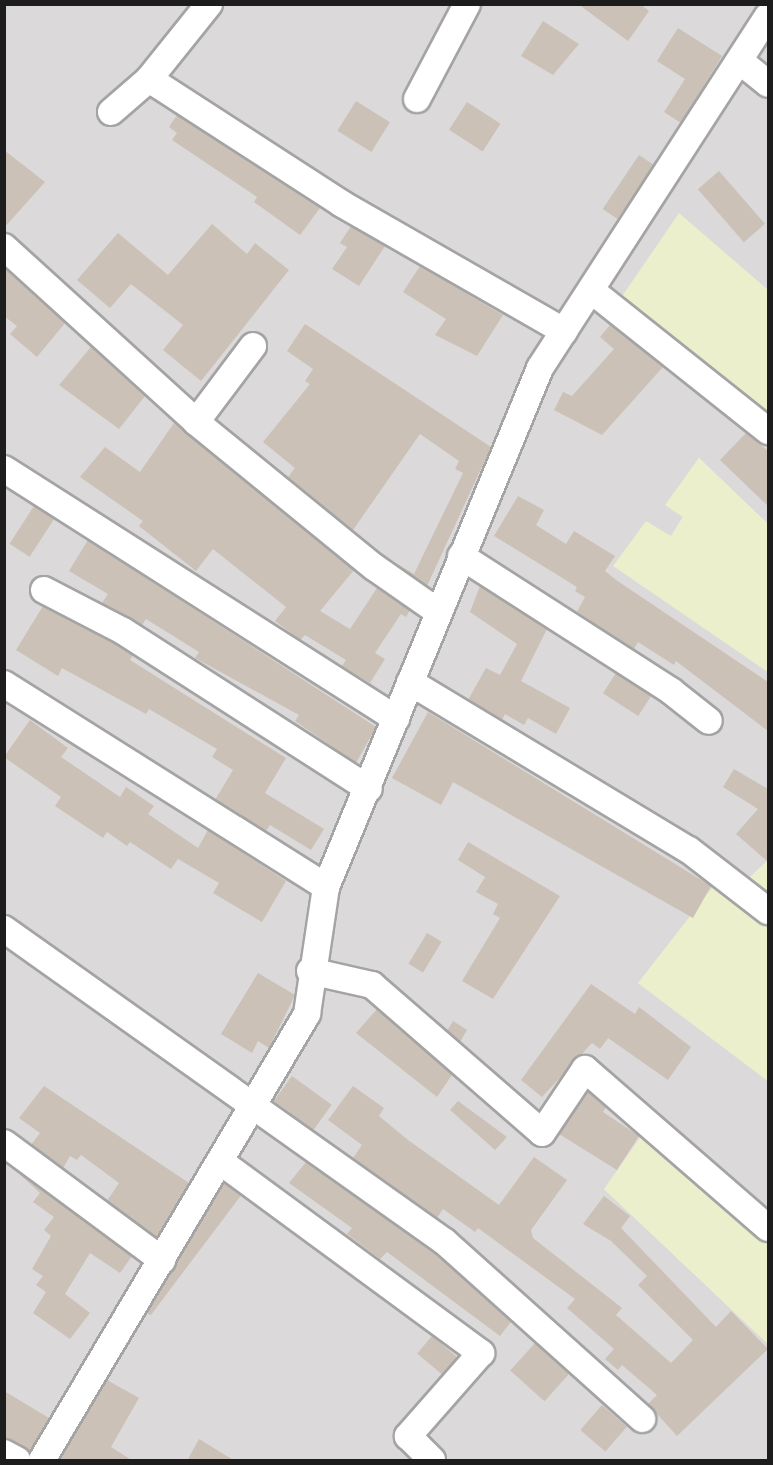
<!DOCTYPE html>
<html>
<head>
<meta charset="utf-8">
<style>
	body { margin:0 }
	#map { position:relative; width:773px; height:1465px; overflow:hidden; background:#efebe1; font-family:Poppins,sans-serif }
	div>[style] { position:absolute }
	.residential>* { inset:0; background:#dbd9d9 }
	.farmland>* { inset:0; background:#ebefcb }
	.building>* { inset:0; background:#cbc1b7; transform-origin:0 0 }
	.roads { filter:drop-shadow(2px 0 #a4a4a4) drop-shadow(-2px 0 #a4a4a4) drop-shadow(0 2px #a4a4a4) drop-shadow(0 -2px #a4a4a4) }
	.minor>* { height:26px; margin:-13px; padding:0 13px; transform-origin:13px; border-radius:13px; background:#fff }
	span { translate:-50% -50%; white-space:nowrap; text-align:center; line-height:1.15; -webkit-text-stroke:6px #fff; paint-order:stroke }
	.frame { position:absolute; inset:0; border:6px solid #1d1d1d; pointer-events:none }
</style>
</head>
<body>
<div id="map">
	<div class="residential">
		<i style="clip-path:polygon(5px 5px,768px 5px,768px 290px,679px 214px,768px 429px,768px 524px,699px 458px,666px 505px,683px 517px,671px 536px,614px 566px,768px 672px,768px 860px,638px 983px,768px 1081px,768px 1228px,604px 1189px,768px 1344px,768px 1460px,5px 1460px)"></i>
	</div>
	<div class="farmland">
		<i style="clip-path:polygon(679px 213px,768px 290px,768px 429px,616px 305px)"></i>
		<i style="clip-path:polygon(699px 458px,768px 524px,768px 672px,613px 566px,646px 521px,671px 536px,683px 517px,665px 505px)"></i>
		<i style="clip-path:polygon(768px 860px,768px 1081px,638px 983px,715px 884px,748px 881px)"></i>
		<i style="clip-path:polygon(650px 1123px,768px 1228px,768px 1344px,604px 1189px)"></i>
	</div>
	<div class="building">
		<i style="clip-path:polygon(578px 4px,640px 4px,649px 11px,628px 41px)"></i>
		<i style="clip-path:polygon(543px 21px,579px 44px,553px 75px,521px 56px)"></i>
		<i style="clip-path:polygon(678px 28px,722px 56px,681px 123px,664px 112px,685px 79px,657px 61px)"></i>
		<i style="left:356px;top:101px;width:40px;height:35px;rotate:32deg"></i>
		<i style="left:467px;top:102px;width:40px;height:33px;rotate:33deg"></i>
		<i style="clip-path:polygon(177px 115px,320px 208px,300px 235px,254px 202px,257px 197px,172px 140px,177px 133px,169px 127px)"></i>
		<i style="clip-path:polygon(4px 150px,45px 182px,4px 228px)"></i>
		<i style="left:639px;top:155px;width:18px;height:65px;rotate:34deg"></i>
		<i style="left:719px;top:171px;width:70px;height:28px;rotate:49deg"></i>
		<i style="clip-path:polygon(212px 224px,247px 254px,255px 243px,289px 270px,201px 381px,163px 350px,183px 325px,131px 284px,110px 308px,77px 280px,118px 233px,168px 275px)"></i>
		<i style="clip-path:polygon(351px 226px,385px 246px,359px 286px,332px 269px,347px 247px,340px 243px)"></i>
		<i style="clip-path:polygon(420px 266px,503px 315px,477px 356px,435px 335px,446px 319px,403px 292px)"></i>
		<i style="clip-path:polygon(4px 268px,65px 323px,37px 357px,10px 334px,17px 326px,4px 316px)"></i>
		<i style="clip-path:polygon(305px 324px,491px 447px,427px 586px,394px 562px,414px 574px,463px 473px,455px 469px,459px 461px,420px 434px,353px 530px,288px 477px,295px 468px,263px 442px,310px 384px,305px 381px,313px 369px,287px 351px)"></i>
		<i style="clip-path:polygon(610px 325px,663px 367px,602px 435px,554px 410px,563px 392px,572px 396px,614px 349px,600px 337px)"></i>
		<i style="clip-path:polygon(91px 347px,145px 396px,119px 429px,59px 385px)"></i>
		<i style="clip-path:polygon(174px 423px,354px 570px,320px 611px,350px 629px,377px 588px,410px 610px,406px 617px,401px 614px,375px 653px,385px 659px,370px 683px,342px 666px,346px 660px,305px 635px,300px 640px,275px 621px,286px 607px,213px 549px,196px 571px,139px 526px,143px 521px,80px 477px,105px 447px,140px 472px)"></i>
		<i style="clip-path:polygon(746px 433px,768px 451px,768px 506px,720px 460px)"></i>
		<i style="clip-path:polygon(518px 496px,544px 510px,536px 525px,566px 544px,574px 531px,615px 556px,605px 571px,616px 580px,768px 682px,768px 731px,676px 661px,674px 665px,638px 642px,634px 649px,577px 612px,585px 597px,575px 591px,577px 587px,494px 536px)"></i>
		<i style="left:34px;top:506px;width:24px;height:45px;rotate:33deg"></i>
		<i style="clip-path:polygon(88px 540px,376px 727px,356px 763px,295px 721px,299px 715px,195px 658px,199px 652px,146px 619px,142px 625px,102px 603px,108px 594px,69px 571px)"></i>
		<i style="clip-path:polygon(480px 586px,547px 629px,521px 681px,570px 708px,556px 734px,528px 718px,524px 725px,505px 714px,502px 720px,468px 700px,486px 668px,500px 675px,517px 644px,470px 612px)"></i>
		<i style="clip-path:polygon(43px 606px,115px 644px,133px 655px,130px 660px,286px 758px,265px 793px,324px 829px,311px 850px,270px 825px,266px 831px,215px 800px,233px 770px,212px 757px,217px 749px,149px 709px,146px 714px,62px 668px,58px 676px,16px 650px)"></i>
		<i style="left:616px;top:673px;width:42px;height:24px;rotate:33deg"></i>
		<i style="clip-path:polygon(428px 712px,711px 886px,693px 918px,453px 782px,441px 805px,392px 778px)"></i>
		<i style="clip-path:polygon(30px 720px,68px 748px,61px 757px,120px 797px,126px 787px,154px 806px,148px 814px,198px 848px,208px 830px,286px 881px,262px 922px,213px 893px,219px 883px,178px 859px,171px 869px,130px 842px,127px 846px,107px 832px,103px 838px,55px 806px,61px 797px,4px 757px)"></i>
		<i style="clip-path:polygon(734px 769px,768px 789px,768px 862px,736px 834px,758px 809px,723px 787px)"></i>
		<i style="clip-path:polygon(468px 842px,560px 896px,493px 999px,462px 981px,500px 918px,493px 914px,498px 904px,476px 892px,485px 877px,458px 860px)"></i>
		<i style="left:427px;top:933px;width:17px;height:36px;rotate:31deg"></i>
		<i style="clip-path:polygon(258px 973px,295px 995px,269px 1048px,258px 1041px,252px 1053px,221px 1034px)"></i>
		<i style="clip-path:polygon(591px 984px,635px 1014px,639px 1007px,691px 1047px,668px 1080px,608px 1038px,600px 1049px,592px 1043px,542px 1097px,521px 1080px)"></i>
		<i style="clip-path:polygon(377px 1009px,452px 1075px,437px 1097px,356px 1033px)"></i>
		<i style="clip-path:polygon(453px 1021px,467px 1030px,460px 1042px,447px 1031px)"></i>
		<i style="left:292px;top:1076px;width:49px;height:31px;rotate:36deg"></i>
		<i style="clip-path:polygon(44px 1086px,189px 1183px,157px 1237px,107px 1201px,119px 1183px,81px 1155px,77px 1160px,70px 1156px,63px 1168px,31px 1145px,40px 1133px,19px 1118px)"></i>
		<i style="clip-path:polygon(353px 1086px,384px 1108px,379px 1116px,408px 1140px,499px 1205px,534px 1157px,567px 1180px,531px 1230px,533px 1238px,622px 1308px,616px 1315px,671px 1363px,693px 1340px,638px 1285px,647px 1276px,611px 1241px,583px 1224px,604px 1196px,630px 1216px,621px 1228px,716px 1327px,731px 1311px,768px 1349px,677px 1436px,648px 1404px,657px 1395px,622px 1365px,618px 1370px,605px 1359px,614px 1349px,567px 1308px,575px 1299px,478px 1228px,475px 1232px,443px 1209px,437px 1218px,353px 1158px,362px 1145px,328px 1120px)"></i>
		<i style="clip-path:polygon(588px 1091px,606px 1107px,603px 1112px,639px 1136px,617px 1170px,559px 1134px)"></i>
		<i style="clip-path:polygon(458px 1101px,507px 1137px,495px 1150px,450px 1110px)"></i>
		<i style="clip-path:polygon(306px 1162px,436px 1254px,511px 1322px,500px 1336px,387px 1252px,380px 1259px,347px 1234px,352px 1228px,289px 1183px)"></i>
		<i style="clip-path:polygon(14px 1169px,132px 1256px,120px 1273px,90px 1253px,65px 1294px,90px 1313px,70px 1339px,33px 1313px,46px 1292px,36px 1285px,43px 1276px,32px 1269px,51px 1236px,44px 1230px,54px 1217px,33px 1202px,40px 1193px)"></i>
		<i style="left:224px;top:1183px;width:21px;height:150px;rotate:37deg"></i>
		<i style="left:432px;top:1336px;width:33px;height:23px;rotate:40deg"></i>
		<i style="left:535px;top:1343px;width:46px;height:37px;rotate:42deg"></i>
		<i style="clip-path:polygon(107px 1380px,139px 1398px,111px 1447px,133px 1461px,59px 1461px)"></i>
		<i style="clip-path:polygon(4px 1391px,49px 1418px,29px 1452px,4px 1438px)"></i>
		<i style="left:602px;top:1405px;width:33px;height:33px;rotate:41deg"></i>
		<i style="clip-path:polygon(199px 1439px,235px 1461px,187px 1461px)"></i>
	</div>
	<div class="roads">
		<div class="minor">
			<i style="left:740px;top:61px;width:36px;rotate:39deg"></i>
			<i style="left:149px;top:79px;width:230px;rotate:32.9deg"></i>
			<i style="left:342px;top:204px;width:256px;rotate:29.8deg"></i>
			<i style="left:417px;top:99px;width:107px;rotate:-62.2deg"></i>
			<i style="left:111px;top:112px;width:50px;rotate:-41deg"></i>
			<i style="left:149px;top:79px;width:96px;rotate:-51.3deg"></i>
			<i style="left:4px;top:247px;width:260px;rotate:42.3deg"></i>
			<i style="left:196px;top:422px;width:230px;rotate:39.2deg"></i>
			<i style="left:374px;top:567px;width:77px;rotate:34.9deg"></i>
			<i style="left:592px;top:291px;width:225px;rotate:38.5deg"></i>
			<i style="left:196px;top:422px;width:95px;rotate:-53.1deg"></i>
			<i style="left:4px;top:469px;width:465px;rotate:32.5deg"></i>
			<i style="left:461px;top:556px;width:250px;rotate:32.7deg"></i>
			<i style="left:671px;top:691px;width:48px;rotate:38.3deg"></i>
			<i style="left:44px;top:590px;width:89px;rotate:27.4deg"></i>
			<i style="left:123px;top:631px;width:292px;rotate:32.7deg"></i>
			<i style="left:410px;top:682px;width:326px;rotate:31.1deg"></i>
			<i style="left:689px;top:850px;width:100px;rotate:37.7deg"></i>
			<i style="left:4px;top:684px;width:381px;rotate:32.2deg"></i>
			<i style="left:4px;top:929px;width:541px;rotate:35.37deg"></i>
			<i style="left:445px;top:1242px;width:265px;rotate:41.9deg"></i>
			<i style="left:310px;top:971px;width:64px;rotate:12.7deg"></i>
			<i style="left:372px;top:985px;width:225px;rotate:41deg"></i>
			<i style="left:542px;top:1133px;width:77px;rotate:-56.1deg"></i>
			<i style="left:585px;top:1069px;width:242px;rotate:41deg"></i>
			<i style="left:4px;top:1143px;width:197px;rotate:36.5deg"></i>
			<i style="left:221px;top:1162px;width:323px;rotate:36.3deg"></i>
			<i style="left:481px;top:1353px;width:111px;rotate:131.3deg"></i>
			<i style="left:408px;top:1436px;width:34px;rotate:45deg"></i>
			<i style="left:4px;top:1453px;width:15px;rotate:28deg"></i>
			<i style="left:42px;top:1460px;width:519px;rotate:-59.28deg"></i>
			<i style="left:307px;top:1014px;width:128px;rotate:-81.5deg"></i>
			<i style="left:326px;top:887px;width:561px;rotate:-67.59deg"></i>
			<i style="left:540px;top:368px;width:419px;rotate:-57.1deg"></i>
		</div>
	</div>
	<div class="frame"></div>
</div>
</body>
</html>
